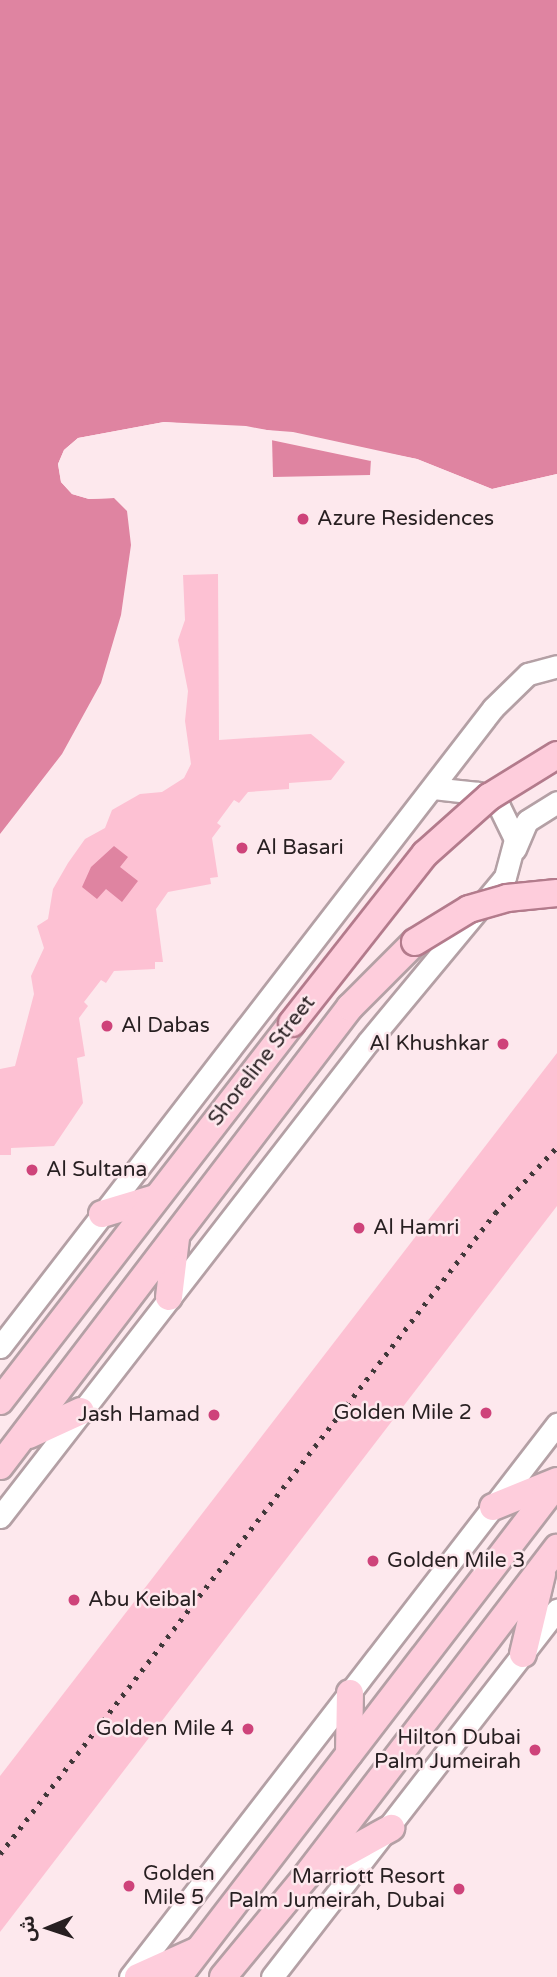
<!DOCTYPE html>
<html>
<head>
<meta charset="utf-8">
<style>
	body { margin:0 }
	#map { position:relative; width:557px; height:1977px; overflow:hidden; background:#fde8ed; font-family:"Varela Round","Noto Sans Arabic",sans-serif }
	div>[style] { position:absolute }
	.green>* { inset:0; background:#fdc1d3 }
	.water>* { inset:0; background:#df84a1 }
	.pier>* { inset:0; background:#fde8ed; transform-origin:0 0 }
	.roads { filter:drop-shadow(2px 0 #b4a0a5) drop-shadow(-2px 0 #b4a0a5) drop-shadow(0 2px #b4a0a5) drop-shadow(0 -2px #b4a0a5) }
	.minor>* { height:21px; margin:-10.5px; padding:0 10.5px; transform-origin:10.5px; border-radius:10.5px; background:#fff }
	.major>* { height:26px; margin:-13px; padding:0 13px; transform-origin:13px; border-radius:13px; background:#fecddc }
	.rail>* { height:4.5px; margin-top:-2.25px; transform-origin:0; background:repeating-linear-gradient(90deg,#41383a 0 3.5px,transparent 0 10.5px) }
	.bridges { filter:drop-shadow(2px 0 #b37b8c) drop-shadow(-2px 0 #b37b8c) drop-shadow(0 2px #b37b8c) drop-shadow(0 -2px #b37b8c) }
	.major-bridge>* { height:26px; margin:-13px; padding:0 13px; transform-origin:13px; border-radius:13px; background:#fecddc }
	.dots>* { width:19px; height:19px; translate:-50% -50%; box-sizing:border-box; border:4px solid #fde8ed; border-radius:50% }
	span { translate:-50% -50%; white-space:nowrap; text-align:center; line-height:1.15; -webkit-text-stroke:5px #fde8ed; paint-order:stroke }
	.poi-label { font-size:21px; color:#271f21 }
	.left { translate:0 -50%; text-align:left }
	.right { translate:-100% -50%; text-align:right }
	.street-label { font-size:21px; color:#271f21 }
	.north { position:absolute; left:14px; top:1893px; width:70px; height:70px; -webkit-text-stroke:5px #fde8ed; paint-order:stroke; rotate:268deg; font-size:19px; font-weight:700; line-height:28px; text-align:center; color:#271f21 }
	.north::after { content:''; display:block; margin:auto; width:24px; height:32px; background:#271f21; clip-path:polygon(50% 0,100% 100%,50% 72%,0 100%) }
</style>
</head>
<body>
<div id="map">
	<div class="green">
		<i style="clip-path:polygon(218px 574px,219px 740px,311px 734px,345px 762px,331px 780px,289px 783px,289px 789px,248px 792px,239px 803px,234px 800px,217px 823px,221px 826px,212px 838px,218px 877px,210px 878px,211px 884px,168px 892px,156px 909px,163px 962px,155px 962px,155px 969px,114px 971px,106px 983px,101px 980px,84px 1002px,88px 1006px,79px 1018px,85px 1056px,77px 1058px,83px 1103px,54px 1146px,11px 1148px,11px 1155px,0 1155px,0 1069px,15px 1066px,34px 994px,31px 976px,44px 948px,37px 926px,48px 919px,53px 889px,68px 863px,85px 839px,105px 828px,112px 810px,140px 794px,162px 792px,184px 778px,191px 764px,185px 721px,188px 691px,178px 640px,185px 620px,183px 575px)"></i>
		<i style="clip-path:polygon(557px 1053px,557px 1206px,0 1932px,0 1776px)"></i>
	</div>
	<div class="water">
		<i style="clip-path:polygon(0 0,557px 0,557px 474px,492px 489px,417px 459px,246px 426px,164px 422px,78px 438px,64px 450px,58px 464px,61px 482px,72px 494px,89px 499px,114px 498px,127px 511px,131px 545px,121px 615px,101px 683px,62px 754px,0 834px)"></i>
		<i style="clip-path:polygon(272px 438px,371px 459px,370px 475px,273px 477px)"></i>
		<i style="clip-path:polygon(114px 846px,128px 857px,120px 867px,138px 881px,122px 902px,106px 889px,97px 899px,82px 887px,91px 867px)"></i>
	</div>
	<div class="pier">
		<i style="clip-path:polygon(164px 422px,293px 432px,417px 459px,492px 489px,557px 474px,557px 478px,491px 492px,416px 462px,293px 436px,164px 426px,79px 442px,67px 452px,62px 465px,65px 480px,74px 491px,117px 496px,114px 498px,89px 499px,72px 494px,61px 482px,58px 464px,64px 450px,78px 438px)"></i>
		<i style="left:272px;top:435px;width:102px;height:5px;rotate:12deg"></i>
	</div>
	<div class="roads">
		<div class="minor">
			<i style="left:515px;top:849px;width:30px;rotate:-67deg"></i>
			<i style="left:527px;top:821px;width:36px;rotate:-32deg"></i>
			<i style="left:0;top:1347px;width:807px;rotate:-52.35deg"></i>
			<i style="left:493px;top:708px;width:49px;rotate:-44.2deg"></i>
			<i style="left:528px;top:674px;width:30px;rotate:-15deg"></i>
			<i style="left:0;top:1517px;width:601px;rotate:-52.23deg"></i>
			<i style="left:368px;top:1042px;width:214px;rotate:-50.3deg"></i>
			<i style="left:505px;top:877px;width:39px;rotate:-75deg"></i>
			<i style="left:515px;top:839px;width:37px;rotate:-116deg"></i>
			<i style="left:499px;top:806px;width:25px;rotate:-148deg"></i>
			<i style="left:478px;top:793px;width:45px;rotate:-173.7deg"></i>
			<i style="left:130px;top:1977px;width:699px;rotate:-52.33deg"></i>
			<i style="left:272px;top:1977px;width:465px;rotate:-52.2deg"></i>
		</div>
		<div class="major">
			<i style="left:102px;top:1214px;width:55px;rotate:-16.8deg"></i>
			<i style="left:169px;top:1297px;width:59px;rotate:-83.2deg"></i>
			<i style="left:0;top:1401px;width:478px;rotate:-52.3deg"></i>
			<i style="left:29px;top:1435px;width:57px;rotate:-24.8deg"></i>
			<i style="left:0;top:1466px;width:577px;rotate:-52.67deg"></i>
			<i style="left:350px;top:1007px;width:92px;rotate:-45deg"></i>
			<i style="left:493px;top:1507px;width:69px;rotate:-22.1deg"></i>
			<i style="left:523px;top:1654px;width:82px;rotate:-76.6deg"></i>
			<i style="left:349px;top:1754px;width:61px;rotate:-89.1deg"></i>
			<i style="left:317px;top:1869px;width:85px;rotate:-29deg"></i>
			<i style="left:138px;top:1977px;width:64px;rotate:-24.1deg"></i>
			<i style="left:178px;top:1977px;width:623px;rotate:-52.5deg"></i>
			<i style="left:223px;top:1977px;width:132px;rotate:-50.5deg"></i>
			<i style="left:307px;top:1875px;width:412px;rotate:-52.6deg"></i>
		</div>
	</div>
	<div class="rail">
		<i style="left:0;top:1854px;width:810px;rotate:-52.32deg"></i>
		<i style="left:495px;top:1213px;width:91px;rotate:-46.8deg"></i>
	</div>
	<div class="bridges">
		<div class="major-bridge">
			<i style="left:415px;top:942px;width:63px;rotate:-31.4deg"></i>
			<i style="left:469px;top:909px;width:40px;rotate:-16deg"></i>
			<i style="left:507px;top:898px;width:50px;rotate:-5.7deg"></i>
			<i style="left:292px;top:1023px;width:215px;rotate:-51.8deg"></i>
			<i style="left:425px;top:854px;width:86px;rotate:-41.7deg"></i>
			<i style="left:489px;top:797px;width:80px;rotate:-31.7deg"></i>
		</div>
	</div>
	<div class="dots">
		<i style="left:303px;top:519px;background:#ce437a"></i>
		<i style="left:242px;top:848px;background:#ce437a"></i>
		<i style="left:107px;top:1026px;background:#ce437a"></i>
		<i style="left:503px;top:1044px;background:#ce437a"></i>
		<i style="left:32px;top:1170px;background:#ce437a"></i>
		<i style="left:359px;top:1228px;background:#ce437a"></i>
		<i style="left:486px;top:1413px;background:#ce437a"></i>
		<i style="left:214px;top:1415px;background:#ce437a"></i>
		<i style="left:373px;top:1561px;background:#ce437a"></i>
		<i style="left:74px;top:1600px;background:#ce437a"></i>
		<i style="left:248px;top:1729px;background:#ce437a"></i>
		<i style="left:535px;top:1750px;background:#ce437a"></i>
		<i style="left:129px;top:1886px;background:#ce437a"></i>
		<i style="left:459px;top:1889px;background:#ce437a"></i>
	</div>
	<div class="poi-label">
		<span class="left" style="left:317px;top:519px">Azure Residences</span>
		<span class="left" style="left:256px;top:848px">Al Basari</span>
		<span class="left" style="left:121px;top:1026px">Al Dabas</span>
		<span class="right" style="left:489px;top:1044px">Al Khushkar</span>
		<span class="left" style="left:46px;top:1170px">Al Sultana</span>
		<span class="left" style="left:373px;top:1228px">Al Hamri</span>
		<span class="right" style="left:472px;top:1413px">Golden Mile 2</span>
		<span class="right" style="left:200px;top:1415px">Jash Hamad</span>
		<span class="left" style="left:387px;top:1561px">Golden Mile 3</span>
		<span class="left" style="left:88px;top:1600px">Abu Keibal</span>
		<span class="right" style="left:234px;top:1729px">Golden Mile 4</span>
		<span class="right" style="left:521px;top:1750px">Hilton Dubai<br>Palm Jumeirah</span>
		<span class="left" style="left:143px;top:1886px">Golden<br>Mile 5</span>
		<span class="right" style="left:445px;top:1889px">Marriott Resort<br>Palm Jumeirah, Dubai</span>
	</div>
	<div class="street-label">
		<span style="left:262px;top:1061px;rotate:-52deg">Shoreline Street</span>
	</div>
	<div class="north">ش</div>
</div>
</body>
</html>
